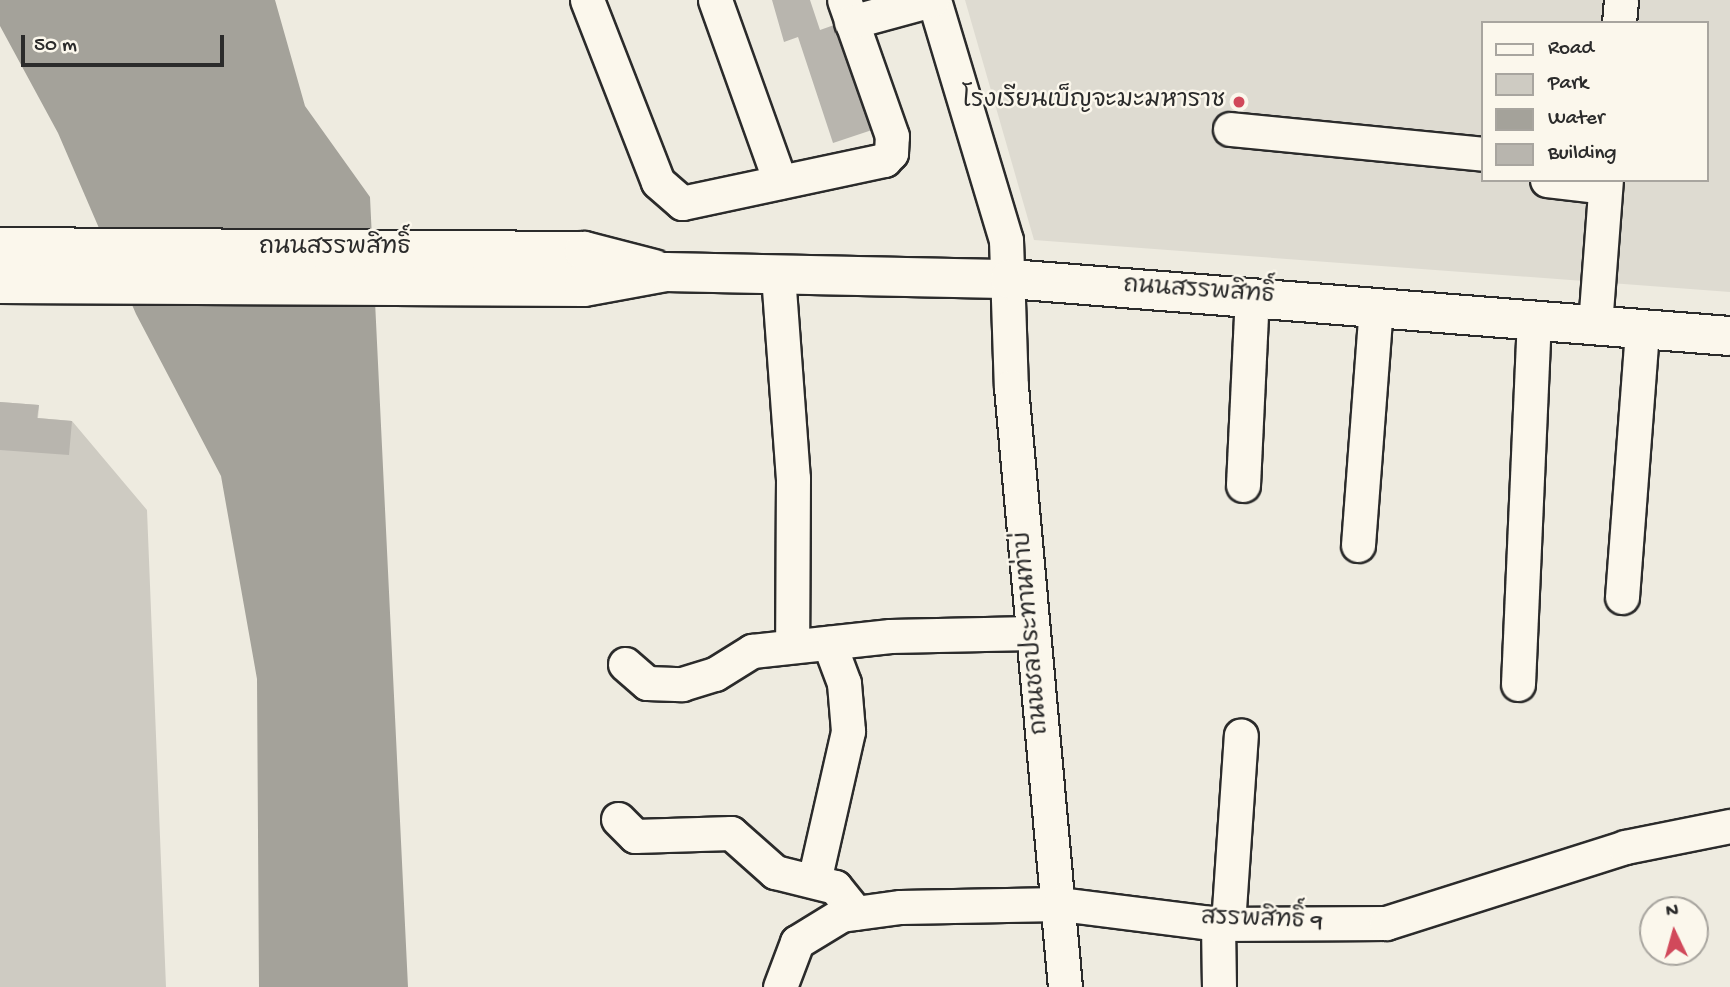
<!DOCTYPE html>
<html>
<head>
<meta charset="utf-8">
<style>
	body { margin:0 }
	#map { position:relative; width:1730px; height:987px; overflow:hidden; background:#eeebe0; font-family:"Gochi Hand","Playpen Sans Thai",sans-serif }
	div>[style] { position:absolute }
	.built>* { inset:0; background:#dedbd1 }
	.green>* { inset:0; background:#cecbc2 }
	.water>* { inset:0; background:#a4a29a }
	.building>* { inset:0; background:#b8b5ae }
	.roads { filter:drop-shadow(2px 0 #2b2b2b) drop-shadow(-2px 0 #2b2b2b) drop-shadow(0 2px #2b2b2b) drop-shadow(0 -2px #2b2b2b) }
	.minor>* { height:33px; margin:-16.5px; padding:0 16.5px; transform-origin:16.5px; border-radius:16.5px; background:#fbf7ec }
	.major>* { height:38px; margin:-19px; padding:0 19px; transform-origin:19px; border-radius:19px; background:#fbf7ec }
	.dots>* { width:19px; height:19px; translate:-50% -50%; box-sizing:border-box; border:4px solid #fbf7ec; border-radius:50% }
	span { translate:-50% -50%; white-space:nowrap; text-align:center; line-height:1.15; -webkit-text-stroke:5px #fbf7ec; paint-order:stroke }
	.poi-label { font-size:24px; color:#2b2b2b }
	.right { translate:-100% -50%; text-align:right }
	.street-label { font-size:24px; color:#2b2b2b }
	.legend { position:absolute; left:1481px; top:21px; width:228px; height:161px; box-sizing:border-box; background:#fbf7ec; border:2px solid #a8a59f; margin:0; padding:9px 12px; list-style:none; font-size:21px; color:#2b2b2b }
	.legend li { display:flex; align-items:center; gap:14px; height:35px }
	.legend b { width:35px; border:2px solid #a8a59f }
	.north { position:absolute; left:1639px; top:896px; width:70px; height:70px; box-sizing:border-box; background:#fbf7ec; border:2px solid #a8a59f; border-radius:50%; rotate:355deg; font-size:19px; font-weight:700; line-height:28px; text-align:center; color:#2b2b2b }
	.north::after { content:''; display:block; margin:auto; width:24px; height:32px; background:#d1495b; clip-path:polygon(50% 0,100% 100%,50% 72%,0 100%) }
	.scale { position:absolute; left:21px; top:35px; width:203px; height:32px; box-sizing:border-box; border:4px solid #2b2b2b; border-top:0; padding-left:9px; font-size:21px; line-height:24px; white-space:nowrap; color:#2b2b2b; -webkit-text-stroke:5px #fbf7ec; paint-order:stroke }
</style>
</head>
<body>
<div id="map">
	<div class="built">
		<i style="clip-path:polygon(evenodd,965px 0,1730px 0,1730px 292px,1034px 240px,965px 0,1483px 23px,1707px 23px,1707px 180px,1483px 180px,1483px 23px)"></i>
	</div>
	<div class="green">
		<i style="clip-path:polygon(0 402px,39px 405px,38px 418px,72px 421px,147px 510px,166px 987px,0 987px)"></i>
	</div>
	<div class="water">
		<i style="clip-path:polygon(0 0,275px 0,305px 106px,370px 197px,408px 987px,259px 987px,257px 679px,221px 476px,136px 314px,58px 133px,0 26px)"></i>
	</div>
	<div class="building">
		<i style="clip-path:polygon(772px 0,810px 0,820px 30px,837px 24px,872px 130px,833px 143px,798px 37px,784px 42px)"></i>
		<i style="clip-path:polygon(0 402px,39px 405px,37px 418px,72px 421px,69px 455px,0 450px)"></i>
	</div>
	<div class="roads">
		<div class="minor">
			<i style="left:587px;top:0;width:195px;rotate:68.7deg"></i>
			<i style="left:658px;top:182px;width:32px;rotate:41deg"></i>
			<i style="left:682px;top:203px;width:207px;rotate:-12deg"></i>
			<i style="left:884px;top:160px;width:10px;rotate:-45deg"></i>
			<i style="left:891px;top:153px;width:17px;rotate:-87deg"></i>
			<i style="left:892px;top:136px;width:144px;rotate:-109.4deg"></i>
			<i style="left:715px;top:0;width:193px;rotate:70.3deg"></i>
			<i style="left:934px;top:0;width:251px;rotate:73.3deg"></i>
			<i style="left:1006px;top:240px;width:147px;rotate:88.1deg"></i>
			<i style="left:1011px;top:387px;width:602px;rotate:84.86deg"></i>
			<i style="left:851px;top:22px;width:84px;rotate:-15.2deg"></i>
			<i style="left:1619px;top:23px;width:23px;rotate:-85deg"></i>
			<i style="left:1230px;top:129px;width:254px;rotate:5.6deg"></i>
			<i style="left:1547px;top:180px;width:58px;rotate:6.9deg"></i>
			<i style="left:778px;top:275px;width:204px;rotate:85.8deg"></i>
			<i style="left:793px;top:478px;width:168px;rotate:90.3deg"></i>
			<i style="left:1595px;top:325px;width:145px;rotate:-85.7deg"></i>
			<i style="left:1243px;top:485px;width:189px;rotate:-87.3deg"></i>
			<i style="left:1358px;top:545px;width:239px;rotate:-85.7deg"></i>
			<i style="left:1622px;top:597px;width:269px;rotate:-85.7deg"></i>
			<i style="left:625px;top:664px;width:29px;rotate:41deg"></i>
			<i style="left:647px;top:683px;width:35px;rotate:2deg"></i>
			<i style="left:682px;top:684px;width:34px;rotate:-17deg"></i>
			<i style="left:715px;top:674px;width:44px;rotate:-31.9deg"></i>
			<i style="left:752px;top:651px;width:139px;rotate:-6.2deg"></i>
			<i style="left:890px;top:636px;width:142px;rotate:-1.2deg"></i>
			<i style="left:1518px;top:684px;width:365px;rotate:-87.5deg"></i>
			<i style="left:618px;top:819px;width:24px;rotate:45deg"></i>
			<i style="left:635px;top:836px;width:96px;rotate:-1.8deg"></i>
			<i style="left:731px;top:833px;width:59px;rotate:41.6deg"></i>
			<i style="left:775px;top:872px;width:62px;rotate:14deg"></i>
			<i style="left:835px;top:887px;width:33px;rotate:51deg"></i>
			<i style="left:814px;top:881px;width:154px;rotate:-77.2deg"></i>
			<i style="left:848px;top:731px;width:48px;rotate:-94.8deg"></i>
			<i style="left:844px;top:683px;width:43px;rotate:-110.6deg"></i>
			<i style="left:1218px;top:924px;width:63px;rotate:89.1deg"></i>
			<i style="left:1228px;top:924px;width:189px;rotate:-86.1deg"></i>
			<i style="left:780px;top:987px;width:48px;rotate:-69.3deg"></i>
			<i style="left:797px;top:942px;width:52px;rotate:-31.5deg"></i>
			<i style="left:841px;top:915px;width:60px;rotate:-7.7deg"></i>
			<i style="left:900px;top:907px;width:160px;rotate:-1.1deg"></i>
			<i style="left:1060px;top:904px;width:159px;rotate:7.2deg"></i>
			<i style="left:1218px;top:924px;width:168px;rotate:-0.3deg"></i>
			<i style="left:1386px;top:923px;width:251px;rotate:-17.6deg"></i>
			<i style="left:1625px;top:847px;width:107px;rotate:-11.3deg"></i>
		</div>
		<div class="major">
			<i style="left:0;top:247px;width:584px;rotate:0.39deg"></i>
			<i style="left:584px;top:251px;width:72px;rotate:14.4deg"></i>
			<i style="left:0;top:284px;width:584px;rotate:0.29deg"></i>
			<i style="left:584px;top:287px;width:83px;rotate:-10.4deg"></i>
			<i style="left:666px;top:272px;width:344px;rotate:1.2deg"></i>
			<i style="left:1010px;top:279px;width:722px;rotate:4.53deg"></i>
		</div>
	</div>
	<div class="dots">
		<i style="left:1239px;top:102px;background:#d1495b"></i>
	</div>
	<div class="poi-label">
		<span class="right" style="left:1225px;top:102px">โรงเรียนเบ็ญจะมะมหาราช</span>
	</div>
	<div class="street-label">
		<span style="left:335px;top:249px">ถนนสรรพสิทธิ์</span>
		<span style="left:1199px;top:292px;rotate:4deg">ถนนสรรพสิทธิ์</span>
		<span style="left:1033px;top:633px;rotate:-95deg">ถนนชลประทานท่าบ่</span>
		<span style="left:1262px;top:921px;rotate:2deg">สรรพสิทธิ์ 9</span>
	</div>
	<ul class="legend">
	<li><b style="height:9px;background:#fbf7ec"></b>Road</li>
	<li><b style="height:19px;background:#cecbc2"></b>Park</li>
	<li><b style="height:19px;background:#a4a29a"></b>Water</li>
	<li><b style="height:19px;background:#b8b5ae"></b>Building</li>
	</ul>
	<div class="north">N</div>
	<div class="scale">50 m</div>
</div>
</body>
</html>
